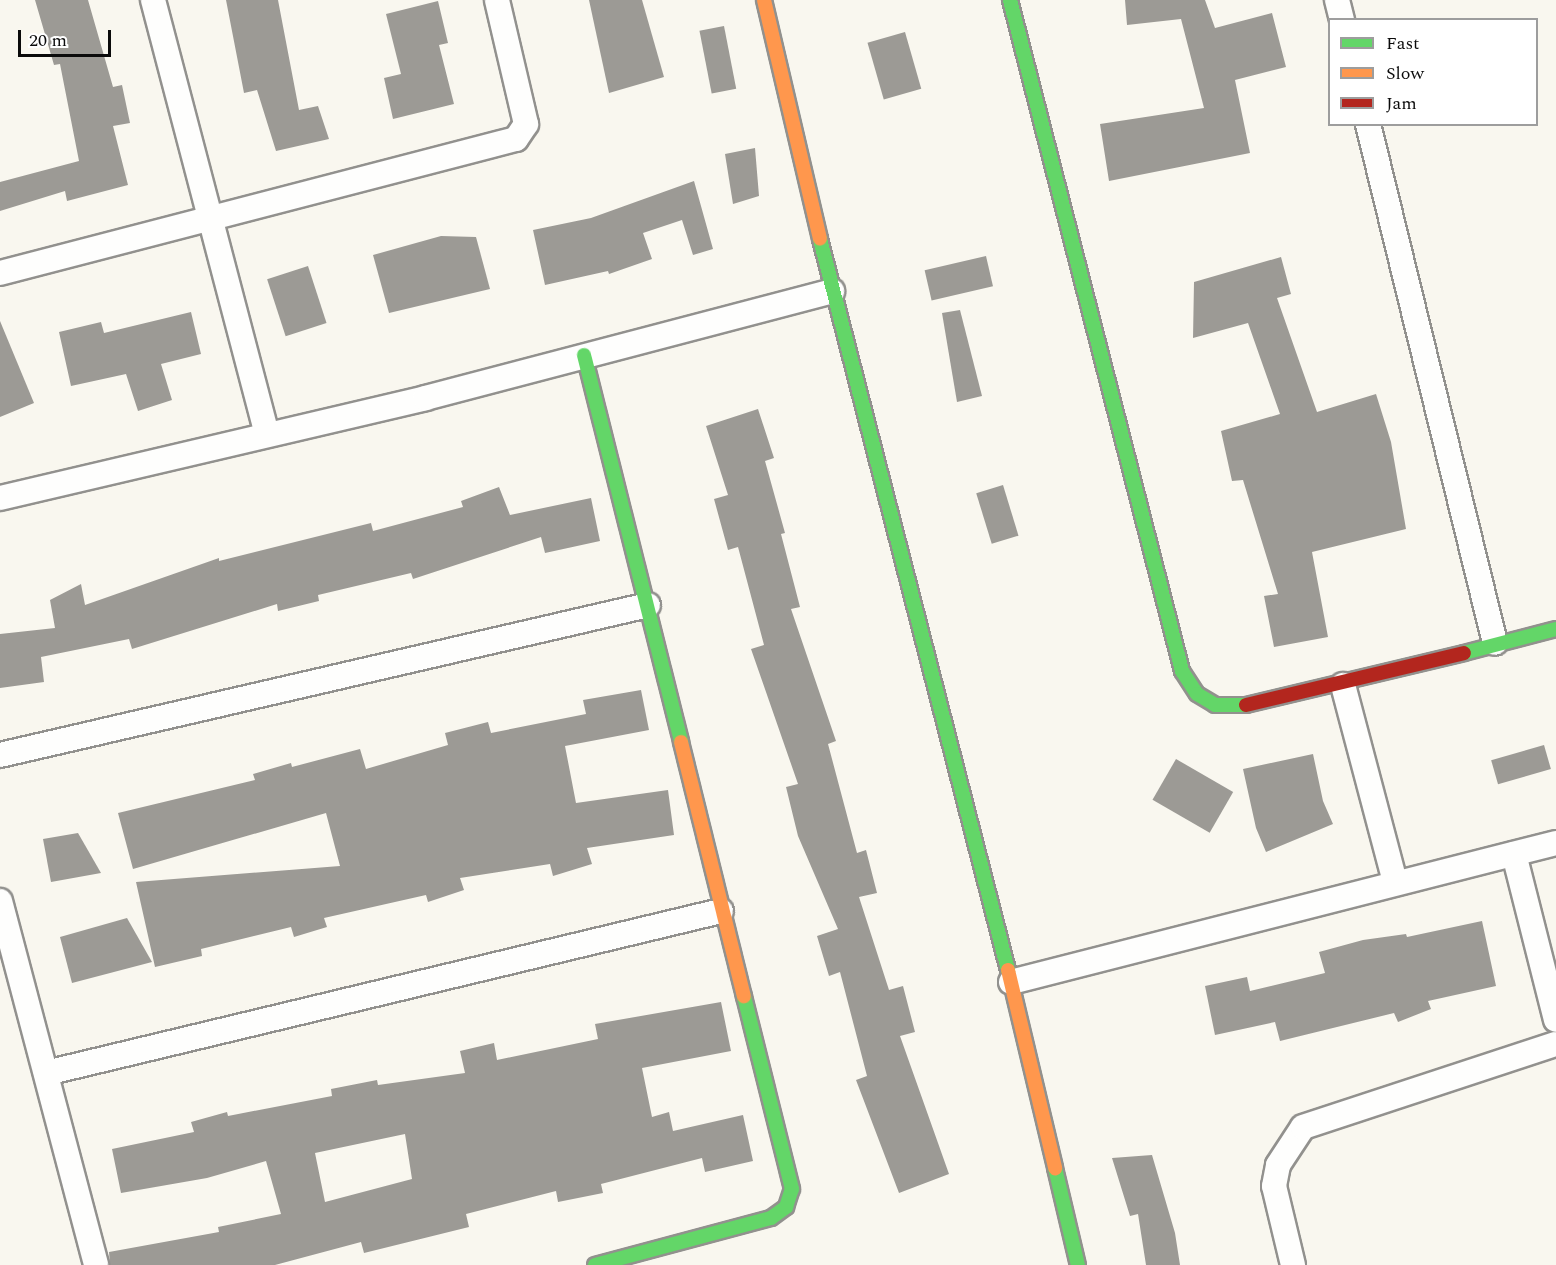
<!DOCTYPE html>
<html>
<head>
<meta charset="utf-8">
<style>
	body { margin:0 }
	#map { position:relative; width:1556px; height:1265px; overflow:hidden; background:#f9f7ef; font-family:Spectral,serif }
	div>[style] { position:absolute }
	.building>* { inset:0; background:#9c9a95; transform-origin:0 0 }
	.roads { filter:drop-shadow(2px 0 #92918e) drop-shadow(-2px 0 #92918e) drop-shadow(0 2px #92918e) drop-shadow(0 -2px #92918e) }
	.street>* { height:24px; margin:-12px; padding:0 12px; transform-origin:12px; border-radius:12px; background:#fefefd }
	.fast>* { height:14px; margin:-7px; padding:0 7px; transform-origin:7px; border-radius:7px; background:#63d668 }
	.slow>* { height:14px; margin:-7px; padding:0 7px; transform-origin:7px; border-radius:7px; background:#ff974d }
	.jam>* { height:14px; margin:-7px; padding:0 7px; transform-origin:7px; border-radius:7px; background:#b3261e }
	span { translate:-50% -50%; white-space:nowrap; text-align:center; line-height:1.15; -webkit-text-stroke:6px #fff; paint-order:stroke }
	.legend { position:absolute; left:1328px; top:18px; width:210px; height:108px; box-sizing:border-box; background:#fff; border:2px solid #9d9d9d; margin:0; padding:8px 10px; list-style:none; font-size:18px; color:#0b0b0b }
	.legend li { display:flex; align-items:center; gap:12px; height:30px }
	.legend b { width:30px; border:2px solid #9d9d9d }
	.scale { position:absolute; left:18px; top:30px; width:93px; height:27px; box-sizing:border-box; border:3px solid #0b0b0b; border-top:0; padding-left:8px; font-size:18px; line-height:21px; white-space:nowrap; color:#0b0b0b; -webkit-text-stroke:4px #fff; paint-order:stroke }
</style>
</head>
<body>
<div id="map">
	<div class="building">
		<i style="clip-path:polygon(35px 0,88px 0,113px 87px,122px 85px,130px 123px,113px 126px,128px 185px,67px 201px,65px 191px,0 211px,0 182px,79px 161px,60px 64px,54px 65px)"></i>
		<i style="clip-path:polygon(226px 0,278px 0,299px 110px,318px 106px,329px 139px,276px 151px,257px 90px,244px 93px)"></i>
		<i style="clip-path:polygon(589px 0,642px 0,664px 77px,609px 93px)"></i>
		<i style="clip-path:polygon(1125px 0,1205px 0,1215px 28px,1272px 13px,1286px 67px,1235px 80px,1250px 153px,1109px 181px,1100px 124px,1204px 108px,1181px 19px,1127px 25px)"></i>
		<i style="clip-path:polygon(438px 1px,448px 43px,439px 45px,454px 104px,393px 119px,384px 78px,401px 74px,386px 14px)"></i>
		<i style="left:724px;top:26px;width:64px;height:25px;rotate:79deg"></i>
		<i style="left:905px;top:32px;width:59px;height:39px;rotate:74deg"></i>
		<i style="clip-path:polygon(755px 148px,759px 196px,733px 204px,725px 154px)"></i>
		<i style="clip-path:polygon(694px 181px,713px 249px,693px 255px,682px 220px,643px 233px,652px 259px,609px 274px,608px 271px,545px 285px,533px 230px,591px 218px)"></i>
		<i style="clip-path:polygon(441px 236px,476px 237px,490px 289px,389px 313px,373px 255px)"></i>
		<i style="left:986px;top:256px;width:31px;height:63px;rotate:77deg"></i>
		<i style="clip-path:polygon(1281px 257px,1291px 294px,1277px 298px,1317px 412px,1376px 394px,1391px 442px,1406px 529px,1312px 552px,1328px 637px,1274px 647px,1264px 596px,1278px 594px,1243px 480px,1232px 481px,1221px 431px,1280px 414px,1248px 323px,1193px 338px,1194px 282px)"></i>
		<i style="left:308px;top:266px;width:60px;height:43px;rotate:72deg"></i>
		<i style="clip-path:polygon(960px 310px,982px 396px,957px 402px,942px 313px)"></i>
		<i style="clip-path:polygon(191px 312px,201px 354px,161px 364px,172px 400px,138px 411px,126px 374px,71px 386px,59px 332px,101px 322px,104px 333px)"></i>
		<i style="clip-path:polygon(0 321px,34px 403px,0 417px)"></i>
		<i style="clip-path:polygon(758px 409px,774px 458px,765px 461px,785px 533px,781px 534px,800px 607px,791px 609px,836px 741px,828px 744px,857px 853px,866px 850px,877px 893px,859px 897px,889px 990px,903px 986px,915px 1032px,900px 1036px,949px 1174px,899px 1193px,856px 1080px,867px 1076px,840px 972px,829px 976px,817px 936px,838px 929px,798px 836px,786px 787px,798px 784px,751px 649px,764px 645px,738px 547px,728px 550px,714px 499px,728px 495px,706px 426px)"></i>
		<i style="left:1003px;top:485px;width:53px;height:28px;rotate:73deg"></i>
		<i style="clip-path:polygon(499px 487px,510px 515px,591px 498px,600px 541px,545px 553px,541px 537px,413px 579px,411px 573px,318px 595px,319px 601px,278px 611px,277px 604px,132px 649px,129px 639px,41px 657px,44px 682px,0 688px,0 634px,55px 628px,50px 600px,81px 584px,85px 605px,219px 558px,219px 561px,371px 523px,373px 531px,463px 507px,461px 501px)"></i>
		<i style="clip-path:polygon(641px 690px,649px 730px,565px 746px,576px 803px,668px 790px,674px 835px,587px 848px,592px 864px,553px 876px,550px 864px,460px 878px,464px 890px,428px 902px,426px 895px,324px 918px,327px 927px,294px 937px,291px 927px,201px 949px,202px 956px,155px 967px,136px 882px,340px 866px,326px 813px,133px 869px,118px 813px,255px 780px,253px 774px,291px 763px,292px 767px,360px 749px,366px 769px,448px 745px,445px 733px,488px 722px,491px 733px,586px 714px,583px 700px)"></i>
		<i style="left:1544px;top:745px;width:25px;height:55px;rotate:74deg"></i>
		<i style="clip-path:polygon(1313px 754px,1323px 801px,1333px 824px,1266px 852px,1256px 828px,1243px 769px)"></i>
		<i style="left:1176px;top:759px;width:66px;height:47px;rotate:30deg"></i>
		<i style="clip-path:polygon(78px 833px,101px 873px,51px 882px,43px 839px)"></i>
		<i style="clip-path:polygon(127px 918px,152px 962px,72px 983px,60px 937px)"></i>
		<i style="clip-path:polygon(1482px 921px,1496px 986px,1428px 1001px,1431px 1009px,1398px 1022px,1394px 1013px,1280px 1041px,1275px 1022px,1215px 1035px,1205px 986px,1247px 977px,1250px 991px,1325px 973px,1319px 952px,1363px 940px,1406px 934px,1407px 937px)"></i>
		<i style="clip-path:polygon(evenodd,721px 1002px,731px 1051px,642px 1068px,652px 1117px,669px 1112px,673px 1131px,743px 1115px,753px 1161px,705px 1172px,702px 1158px,601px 1184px,603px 1193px,558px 1202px,556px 1191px,466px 1214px,469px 1227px,364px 1253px,361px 1242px,275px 1265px,110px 1265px,109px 1252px,219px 1232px,218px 1227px,281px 1214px,266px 1161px,207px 1178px,121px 1193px,112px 1149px,194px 1132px,191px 1122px,227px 1112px,228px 1116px,332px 1096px,331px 1089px,377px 1080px,378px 1085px,465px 1073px,460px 1051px,494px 1043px,497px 1060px,598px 1039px,595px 1024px,721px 1002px,405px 1134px,412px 1179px,325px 1202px,315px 1153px,405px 1134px)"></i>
		<i style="clip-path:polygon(1152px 1155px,1175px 1233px,1180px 1265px,1146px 1265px,1138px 1214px,1130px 1216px,1112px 1158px)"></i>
	</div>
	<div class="roads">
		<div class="street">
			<i style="left:153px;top:0;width:449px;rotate:75.3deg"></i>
			<i style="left:1337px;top:0;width:21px;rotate:76deg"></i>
			<i style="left:1368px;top:124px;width:534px;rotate:76.25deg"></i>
			<i style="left:0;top:273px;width:533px;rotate:-14.56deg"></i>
			<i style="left:516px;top:139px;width:18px;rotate:-56deg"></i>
			<i style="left:526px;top:124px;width:127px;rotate:-103.2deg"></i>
			<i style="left:0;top:498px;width:437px;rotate:-13.2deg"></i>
			<i style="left:425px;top:398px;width:421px;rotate:-14.7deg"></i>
			<i style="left:1343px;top:685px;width:204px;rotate:75.2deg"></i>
			<i style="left:0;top:755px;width:665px;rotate:-13.03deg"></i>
			<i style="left:1514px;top:854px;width:171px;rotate:75.8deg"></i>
			<i style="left:0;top:901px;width:376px;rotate:75.2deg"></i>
			<i style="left:1011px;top:982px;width:562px;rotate:-14.31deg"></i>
			<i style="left:46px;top:1073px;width:694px;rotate:-13.5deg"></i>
			<i style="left:1293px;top:1265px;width:81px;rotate:-103.5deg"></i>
			<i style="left:1274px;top:1186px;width:21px;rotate:-79deg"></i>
			<i style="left:1278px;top:1165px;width:45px;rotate:-56.7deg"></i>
			<i style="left:1303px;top:1127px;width:266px;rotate:-18.2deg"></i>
		</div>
		<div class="fast">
			<i style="left:1010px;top:0;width:693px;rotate:75.62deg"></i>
			<i style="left:1182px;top:671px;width:27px;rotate:57deg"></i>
			<i style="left:1197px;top:694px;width:21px;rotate:31deg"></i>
			<i style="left:1215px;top:705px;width:31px"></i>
			<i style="left:820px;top:239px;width:755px;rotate:75.58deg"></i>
			<i style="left:584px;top:355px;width:399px;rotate:75.9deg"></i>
			<i style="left:1464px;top:653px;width:95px;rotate:-14.6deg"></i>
			<i style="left:1055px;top:1168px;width:100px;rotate:76.7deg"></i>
			<i style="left:595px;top:1265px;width:182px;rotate:-15deg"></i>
			<i style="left:771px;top:1218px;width:19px;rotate:-36deg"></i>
			<i style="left:786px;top:1207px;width:19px;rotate:-72deg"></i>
			<i style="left:792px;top:1189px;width:199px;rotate:-104deg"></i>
		</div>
		<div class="slow">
			<i style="left:764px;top:0;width:245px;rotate:76.8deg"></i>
			<i style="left:681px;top:742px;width:262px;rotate:76.1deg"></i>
			<i style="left:1008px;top:970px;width:204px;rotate:76.6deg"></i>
		</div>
		<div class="jam">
			<i style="left:1246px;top:705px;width:224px;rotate:-13.4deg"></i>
		</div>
	</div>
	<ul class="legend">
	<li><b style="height:8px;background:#63d668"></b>Fast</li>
	<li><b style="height:8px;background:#ff974d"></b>Slow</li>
	<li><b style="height:8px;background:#b3261e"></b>Jam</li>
	</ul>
	<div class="scale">20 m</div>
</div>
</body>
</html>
